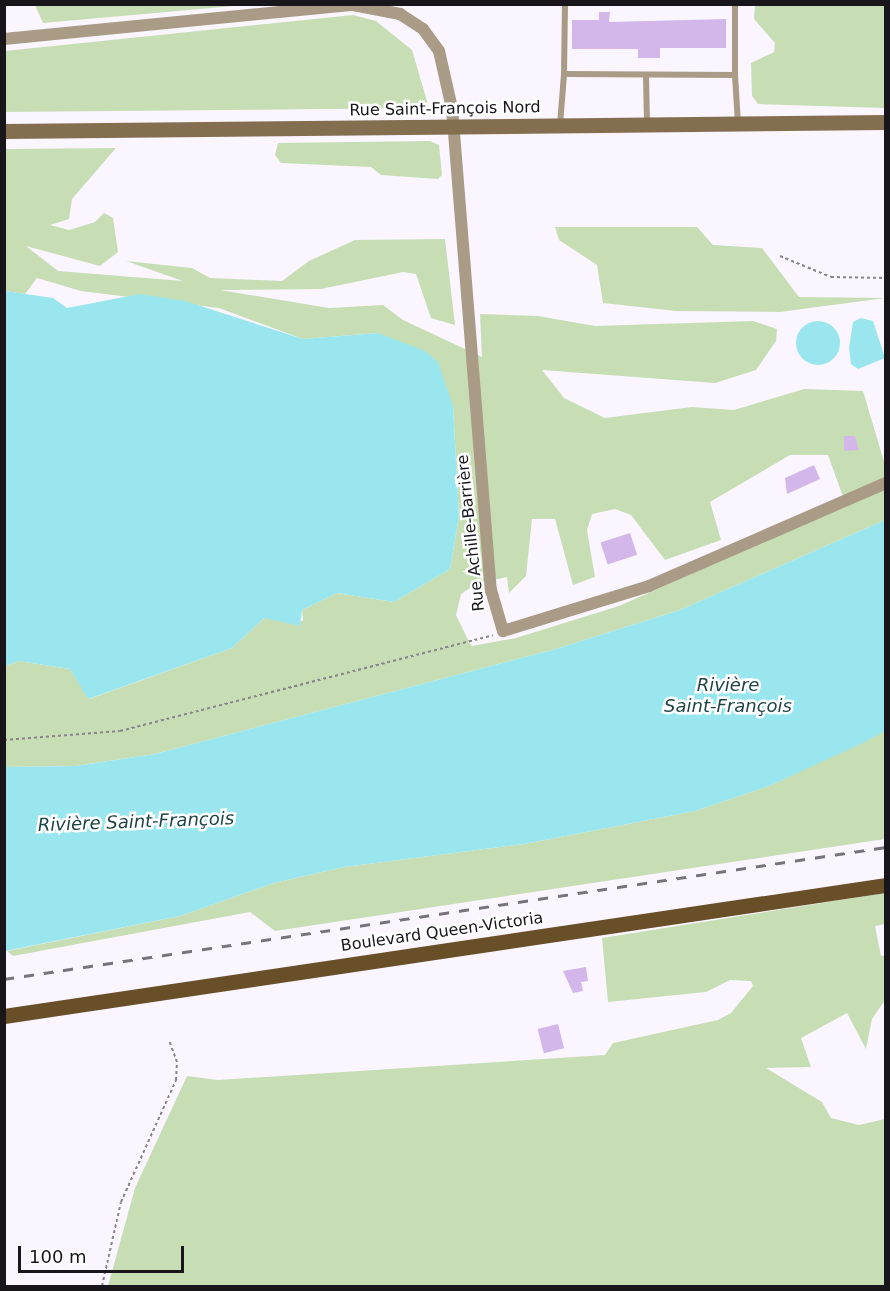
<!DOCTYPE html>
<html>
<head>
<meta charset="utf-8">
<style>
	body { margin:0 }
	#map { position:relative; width:890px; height:1291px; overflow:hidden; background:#faf5fe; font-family:"DejaVu Sans",sans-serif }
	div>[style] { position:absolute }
	.green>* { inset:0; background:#c7deb4 }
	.water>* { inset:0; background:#99e6ef }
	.round { border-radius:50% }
	.building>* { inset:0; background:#d3b7ea; transform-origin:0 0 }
	.path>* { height:2px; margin-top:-1px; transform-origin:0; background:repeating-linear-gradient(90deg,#88848c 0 3px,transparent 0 6px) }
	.lane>* { height:6px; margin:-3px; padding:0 3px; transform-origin:3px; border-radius:3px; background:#aa9b86 }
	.street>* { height:12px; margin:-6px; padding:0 6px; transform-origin:6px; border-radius:6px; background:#aa9b86 }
	.secondary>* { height:15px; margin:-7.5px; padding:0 7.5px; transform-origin:7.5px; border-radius:7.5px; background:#846e50 }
	.primary>* { height:15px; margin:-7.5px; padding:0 7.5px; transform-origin:7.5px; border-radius:7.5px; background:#694f28 }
	.rail>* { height:3px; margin-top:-1.5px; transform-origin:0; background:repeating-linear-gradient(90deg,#77737b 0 10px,transparent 0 20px) }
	span { translate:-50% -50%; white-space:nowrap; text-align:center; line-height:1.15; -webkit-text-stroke:5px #fff; paint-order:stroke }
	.street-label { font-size:16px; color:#18151b }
	.water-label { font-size:18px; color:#1f4448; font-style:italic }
	.frame { position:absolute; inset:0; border:6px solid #18151b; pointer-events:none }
	.scale { position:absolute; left:18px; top:1246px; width:166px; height:27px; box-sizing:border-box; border:3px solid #18151b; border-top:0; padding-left:8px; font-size:18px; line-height:21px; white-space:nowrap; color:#18151b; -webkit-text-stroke:4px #fff; paint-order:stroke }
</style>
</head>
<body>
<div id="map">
	<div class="green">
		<i style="clip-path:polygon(35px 5px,245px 5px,43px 23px)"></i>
		<i style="clip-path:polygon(755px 5px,885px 5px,885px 108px,758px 104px,752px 96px,751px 63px,774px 52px,775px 43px,754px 19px)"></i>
		<i style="clip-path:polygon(353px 15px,376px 21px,412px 50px,429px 108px,5px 112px,5px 51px)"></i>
		<i style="clip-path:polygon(430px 141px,439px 145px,442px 175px,438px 179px,381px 175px,371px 167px,281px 163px,275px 155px,278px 143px)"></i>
		<i style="clip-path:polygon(evenodd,116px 148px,72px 199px,69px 219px,50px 225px,69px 230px,95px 222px,104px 213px,113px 218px,118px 252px,100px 266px,26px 246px,58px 271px,183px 281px,126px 261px,192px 268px,210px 278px,282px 281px,309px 261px,355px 240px,445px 239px,455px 325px,431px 318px,416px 274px,403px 272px,321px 289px,220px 290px,329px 308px,383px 305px,403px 320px,482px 357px,480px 314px,538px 316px,595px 326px,753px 321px,777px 329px,776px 341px,756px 370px,715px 383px,542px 370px,564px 398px,605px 418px,692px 407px,734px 410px,804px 389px,863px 391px,885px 465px,885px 520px,680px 610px,556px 649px,155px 754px,76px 766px,5px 767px,5px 666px,19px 661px,70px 669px,89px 699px,232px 648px,264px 618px,303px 621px,302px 610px,337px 593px,394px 602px,450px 569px,459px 516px,453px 406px,378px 333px,303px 339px,219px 308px,81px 291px,37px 278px,25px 294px,5px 291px,5px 149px,116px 148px,790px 455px,828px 455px,846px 505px,619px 606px,516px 638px,472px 646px,469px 642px,456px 615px,461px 594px,476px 584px,507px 577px,509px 593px,526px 576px,532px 519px,555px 519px,573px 585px,595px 577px,587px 530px,592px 514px,615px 509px,631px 515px,665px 560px,721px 540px,710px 502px,790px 455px)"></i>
		<i style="clip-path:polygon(555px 227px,697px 227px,713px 245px,762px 248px,799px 297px,885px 298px,780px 312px,676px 311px,603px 303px,597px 265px,559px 240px)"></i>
		<i style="clip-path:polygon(885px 731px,885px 839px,275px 931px,250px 912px,13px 956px,7px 951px,180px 916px,274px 883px,344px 867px,524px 844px,695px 811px,769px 786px)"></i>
		<i style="clip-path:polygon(885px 893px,885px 924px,875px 926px,881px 956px,885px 955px,885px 1000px,872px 1019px,866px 1049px,847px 1013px,801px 1038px,811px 1067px,766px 1068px,822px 1102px,831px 1118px,859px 1125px,885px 1119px,885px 1286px,108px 1286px,135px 1188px,187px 1076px,218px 1080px,605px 1055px,613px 1043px,718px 1020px,731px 1013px,753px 986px,751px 981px,730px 980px,706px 992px,608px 1002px,602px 938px)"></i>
	</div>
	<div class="water">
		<i style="clip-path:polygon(5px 291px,53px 298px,67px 308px,140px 294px,185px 301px,303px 339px,378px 333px,425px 351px,438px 362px,453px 406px,459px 516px,450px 569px,394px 602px,337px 593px,302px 610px,300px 626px,264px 618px,232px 648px,88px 699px,70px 669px,19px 661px,5px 666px)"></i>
		<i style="clip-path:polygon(861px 318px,873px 321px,885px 358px,858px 369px,851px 364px,849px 348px,853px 322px)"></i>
		<i class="round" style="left:796px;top:321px;width:44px;height:44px"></i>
		<i style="clip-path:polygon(885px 520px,885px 731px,863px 743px,769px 786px,695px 811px,524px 844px,344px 867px,274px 883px,180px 916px,5px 951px,5px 767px,76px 766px,155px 754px,556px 649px,680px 610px)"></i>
	</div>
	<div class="building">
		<i style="clip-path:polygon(599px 12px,610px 12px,609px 22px,726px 19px,726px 48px,660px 48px,660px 58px,638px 58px,638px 49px,572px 49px,572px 20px,599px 20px)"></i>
		<i style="clip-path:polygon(844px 436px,855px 436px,859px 450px,844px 451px)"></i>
		<i style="clip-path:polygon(814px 465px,820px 479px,787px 494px,785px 478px)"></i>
		<i style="left:630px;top:533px;width:23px;height:31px;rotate:72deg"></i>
		<i style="clip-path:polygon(586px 967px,588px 981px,581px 982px,583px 991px,573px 993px,563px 971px)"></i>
		<i style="left:558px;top:1024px;width:25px;height:21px;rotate:76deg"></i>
	</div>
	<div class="path">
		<i style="left:780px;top:256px;width:55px;rotate:22.4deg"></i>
		<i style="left:831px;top:277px;width:55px;rotate:1deg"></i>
		<i style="left:4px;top:740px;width:116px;rotate:-4.4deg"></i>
		<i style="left:120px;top:731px;width:385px;rotate:-14.4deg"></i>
		<i style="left:102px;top:1286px;width:86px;rotate:-77.3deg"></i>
		<i style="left:121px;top:1202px;width:134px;rotate:-65.7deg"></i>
		<i style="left:176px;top:1080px;width:18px;rotate:-87deg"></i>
		<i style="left:177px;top:1062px;width:23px;rotate:-110deg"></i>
	</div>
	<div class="lane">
		<i style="left:564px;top:74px;width:70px;rotate:-89.2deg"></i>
		<i style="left:735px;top:75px;width:71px;rotate:-90deg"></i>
		<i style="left:646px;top:76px;width:48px;rotate:88.8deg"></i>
		<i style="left:560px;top:125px;width:51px;rotate:-85.5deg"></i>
		<i style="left:564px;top:74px;width:171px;rotate:0.3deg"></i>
		<i style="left:735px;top:75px;width:49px;rotate:86.5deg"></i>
	</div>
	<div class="street">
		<i style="left:4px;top:39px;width:351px;rotate:-5.6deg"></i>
		<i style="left:353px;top:5px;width:48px;rotate:10.8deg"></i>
		<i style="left:400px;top:14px;width:27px;rotate:33deg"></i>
		<i style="left:423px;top:29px;width:27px;rotate:54deg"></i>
		<i style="left:439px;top:51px;width:58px;rotate:77.2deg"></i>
		<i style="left:452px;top:108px;width:484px;rotate:85.4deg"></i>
		<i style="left:491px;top:590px;width:43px;rotate:73.7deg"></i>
		<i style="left:503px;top:631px;width:153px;rotate:-17.1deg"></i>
		<i style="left:649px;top:586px;width:258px;rotate:-23.5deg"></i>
	</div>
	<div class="secondary">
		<i style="left:4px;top:131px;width:882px;rotate:-0.58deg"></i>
	</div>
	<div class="primary">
		<i style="left:4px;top:1016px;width:892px;rotate:-8.45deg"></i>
	</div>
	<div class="rail">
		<i style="left:4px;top:979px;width:892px;rotate:-8.51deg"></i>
	</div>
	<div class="street-label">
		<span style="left:445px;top:109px;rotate:-1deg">Rue Saint-François Nord</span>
		<span style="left:471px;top:533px;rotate:-96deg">Rue Achille-Barrière</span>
		<span style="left:442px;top:932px;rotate:-8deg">Boulevard Queen-Victoria</span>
	</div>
	<div class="water-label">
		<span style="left:728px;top:696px">Rivière<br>Saint-François</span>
		<span style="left:136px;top:822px;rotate:-2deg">Rivière Saint-François</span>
	</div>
	<div class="frame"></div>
	<div class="scale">100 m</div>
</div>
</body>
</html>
